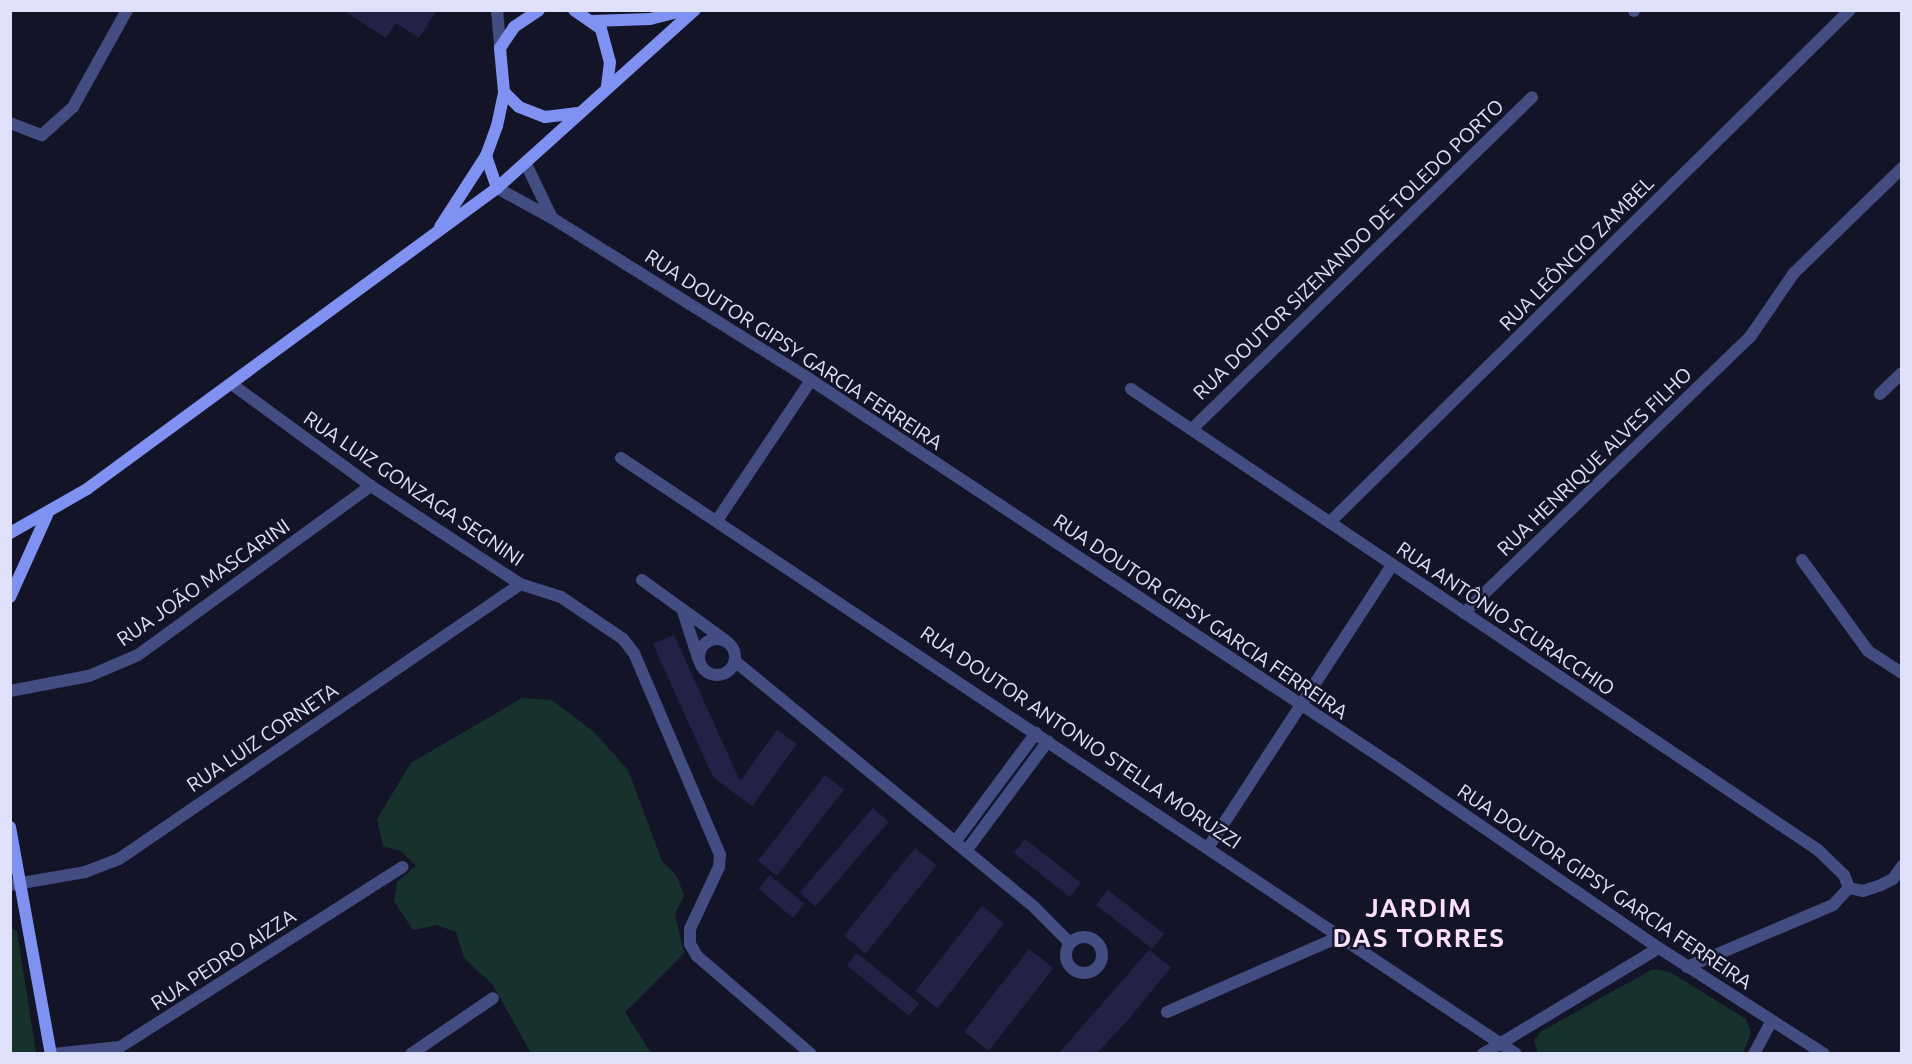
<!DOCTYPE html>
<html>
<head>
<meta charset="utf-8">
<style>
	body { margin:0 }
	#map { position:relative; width:1912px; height:1064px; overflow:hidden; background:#141428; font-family:Ubuntu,sans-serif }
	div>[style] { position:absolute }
	.green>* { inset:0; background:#17322c }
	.building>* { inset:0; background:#222247; transform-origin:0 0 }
	.street>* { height:12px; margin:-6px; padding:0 6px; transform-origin:6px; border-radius:6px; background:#444d82 }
	.street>.ring { margin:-6px; padding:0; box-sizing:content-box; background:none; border:12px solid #444d82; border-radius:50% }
	.secondary>* { height:12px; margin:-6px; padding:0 6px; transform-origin:6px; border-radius:6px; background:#8092f1 }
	span { translate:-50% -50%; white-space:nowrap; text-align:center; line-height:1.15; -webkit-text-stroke:5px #141428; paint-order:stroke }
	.street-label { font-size:20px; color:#dfe1fb }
	.district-label { font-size:26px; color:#fce0f7; font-weight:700; letter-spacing:1.5px }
	.frame { position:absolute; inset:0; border:12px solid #dfe1fb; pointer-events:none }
</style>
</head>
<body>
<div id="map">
	<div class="green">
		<i style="clip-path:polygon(522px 698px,552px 700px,594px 732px,628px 770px,662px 861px,676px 875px,684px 895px,675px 915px,684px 953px,625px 1012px,651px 1053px,531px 1053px,493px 985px,464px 958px,456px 932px,437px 925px,413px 930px,394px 901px,397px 882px,416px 866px,401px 851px,383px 846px,377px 819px,411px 763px)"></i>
		<i style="clip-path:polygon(10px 927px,17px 931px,36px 1053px,11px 1053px)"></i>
		<i style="clip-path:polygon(1653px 969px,1670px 972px,1746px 1019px,1751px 1033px,1743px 1053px,1538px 1053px,1534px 1042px,1540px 1032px)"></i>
	</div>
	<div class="building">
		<i style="clip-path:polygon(343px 10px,437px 10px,419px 38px,396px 23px,386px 38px)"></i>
		<i style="clip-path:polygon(674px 635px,740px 781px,777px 730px,797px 744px,752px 806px,713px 777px,653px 644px)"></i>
		<i style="left:825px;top:775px;width:24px;height:109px;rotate:38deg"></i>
		<i style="left:873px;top:808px;width:21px;height:112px;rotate:41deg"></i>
		<i style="left:1025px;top:839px;width:71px;height:18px;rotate:38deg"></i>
		<i style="left:915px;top:848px;width:28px;height:113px;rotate:39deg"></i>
		<i style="left:770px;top:875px;width:45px;height:18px;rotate:40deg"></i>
		<i style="left:1108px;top:890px;width:71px;height:19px;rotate:38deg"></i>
		<i style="left:982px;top:906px;width:28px;height:108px;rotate:38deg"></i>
		<i style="left:1029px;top:949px;width:31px;height:105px;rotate:38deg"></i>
		<i style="clip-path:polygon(1149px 950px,1171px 967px,1129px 1019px,1097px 1053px,1059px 1053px)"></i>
		<i style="left:857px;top:953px;width:80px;height:16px;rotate:39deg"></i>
	</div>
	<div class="street">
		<i style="left:497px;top:10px;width:38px;rotate:85deg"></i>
		<i style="left:1634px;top:11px;width:1px;rotate:-90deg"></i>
		<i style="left:10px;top:123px;width:34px;rotate:21deg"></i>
		<i style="left:42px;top:135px;width:42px;rotate:-42.1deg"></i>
		<i style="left:73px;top:107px;width:111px;rotate:-60.9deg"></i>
		<i style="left:526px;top:164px;width:60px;rotate:64.3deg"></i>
		<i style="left:497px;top:188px;width:63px;rotate:28.6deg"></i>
		<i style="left:552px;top:218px;width:305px;rotate:32deg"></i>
		<i style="left:811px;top:380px;width:696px;rotate:33.51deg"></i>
		<i style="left:1391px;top:764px;width:325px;rotate:34.5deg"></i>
		<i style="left:1659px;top:948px;width:196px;rotate:32.7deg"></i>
		<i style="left:233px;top:385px;width:171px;rotate:36.2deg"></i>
		<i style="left:371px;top:486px;width:178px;rotate:33.3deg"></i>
		<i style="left:520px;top:584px;width:43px;rotate:17.6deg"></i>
		<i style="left:561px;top:597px;width:75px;rotate:34.1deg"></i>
		<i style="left:623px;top:639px;width:18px;rotate:52deg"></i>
		<i style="left:634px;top:653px;width:220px;rotate:66.9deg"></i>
		<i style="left:720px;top:855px;width:12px;rotate:95deg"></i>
		<i style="left:719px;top:867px;width:68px;rotate:115.1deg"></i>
		<i style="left:690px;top:929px;width:15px;rotate:90deg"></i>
		<i style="left:690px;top:944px;width:14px;rotate:60deg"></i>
		<i style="left:697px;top:956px;width:150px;rotate:40.7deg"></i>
		<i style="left:1131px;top:389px;width:827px;rotate:33.86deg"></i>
		<i style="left:1818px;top:850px;width:36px;rotate:44deg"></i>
		<i style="left:1844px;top:875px;width:14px;rotate:69deg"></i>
		<i style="left:1880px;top:394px;width:30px;rotate:-44deg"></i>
		<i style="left:1192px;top:429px;width:475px;rotate:-44.3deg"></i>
		<i style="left:621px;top:458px;width:1075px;rotate:33.66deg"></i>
		<i style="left:718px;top:519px;width:167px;rotate:-56.2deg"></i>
		<i style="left:1330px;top:522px;width:730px;rotate:-44.56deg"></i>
		<i style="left:1802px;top:560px;width:112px;rotate:54deg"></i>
		<i style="left:1868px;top:651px;width:40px;rotate:32.9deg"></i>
		<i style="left:642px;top:580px;width:102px;rotate:35.9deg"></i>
		<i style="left:683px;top:611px;width:49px;rotate:72.3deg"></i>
		<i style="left:1464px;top:613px;width:397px;rotate:-44deg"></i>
		<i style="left:1750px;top:337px;width:78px;rotate:-55.5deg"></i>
		<i style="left:1794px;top:273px;width:151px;rotate:-44.2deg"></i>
		<i class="ring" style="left:699px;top:639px;width:24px;height:24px"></i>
		<i style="left:736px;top:662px;width:387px;rotate:39.4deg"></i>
		<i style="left:1035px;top:908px;width:49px;rotate:45deg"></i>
		<i style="left:10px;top:691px;width:80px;rotate:-10.8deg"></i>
		<i style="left:89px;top:676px;width:53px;rotate:-23.2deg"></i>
		<i style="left:138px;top:655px;width:288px;rotate:-36deg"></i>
		<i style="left:955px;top:842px;width:136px;rotate:-53.4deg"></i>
		<i style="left:1209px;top:846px;width:335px;rotate:-56.9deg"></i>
		<i style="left:966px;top:851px;width:137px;rotate:-53.3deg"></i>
		<i style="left:10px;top:885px;width:76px;rotate:-9.8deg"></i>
		<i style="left:85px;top:872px;width:36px;rotate:-21deg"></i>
		<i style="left:119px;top:859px;width:486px;rotate:-34.4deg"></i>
		<i style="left:1849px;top:888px;width:14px;rotate:12deg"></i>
		<i style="left:1863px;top:891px;width:19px;rotate:-18deg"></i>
		<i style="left:1881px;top:885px;width:13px;rotate:-27deg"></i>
		<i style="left:1893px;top:879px;width:16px;rotate:-55deg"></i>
		<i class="ring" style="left:1066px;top:937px;width:24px;height:24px"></i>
		<i style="left:1687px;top:967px;width:159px;rotate:-23deg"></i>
		<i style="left:1833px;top:905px;width:23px;rotate:-47deg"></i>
		<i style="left:1167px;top:1012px;width:192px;rotate:-23.6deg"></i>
		<i style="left:53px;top:1054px;width:67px;rotate:-6deg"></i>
		<i style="left:120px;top:1047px;width:335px;rotate:-32.5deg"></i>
		<i style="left:411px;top:1054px;width:99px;rotate:-34.3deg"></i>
		<i style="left:1483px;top:1054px;width:205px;rotate:-31.1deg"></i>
		<i style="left:1754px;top:1054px;width:36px;rotate:-62deg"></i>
	</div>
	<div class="secondary">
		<i style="left:574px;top:10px;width:33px;rotate:35deg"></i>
		<i style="left:601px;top:29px;width:34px;rotate:75deg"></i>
		<i style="left:610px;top:62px;width:26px;rotate:97deg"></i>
		<i style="left:593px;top:21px;width:57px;rotate:-2deg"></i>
		<i style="left:650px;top:19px;width:37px;rotate:-14deg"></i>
		<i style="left:504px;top:92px;width:21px;rotate:45deg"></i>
		<i style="left:519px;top:107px;width:28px;rotate:21deg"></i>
		<i style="left:545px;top:117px;width:33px;rotate:-7deg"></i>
		<i style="left:486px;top:156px;width:34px;rotate:71deg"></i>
		<i style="left:440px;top:227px;width:85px;rotate:-57.1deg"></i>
		<i style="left:486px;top:156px;width:32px;rotate:-70deg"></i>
		<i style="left:497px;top:126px;width:35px;rotate:-78deg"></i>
		<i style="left:504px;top:92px;width:44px;rotate:-95.2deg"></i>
		<i style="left:500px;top:48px;width:25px;rotate:-56deg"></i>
		<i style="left:514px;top:27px;width:30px;rotate:-34deg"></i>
		<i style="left:10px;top:533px;width:89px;rotate:-29.7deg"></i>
		<i style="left:87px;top:489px;width:509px;rotate:-36.28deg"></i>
		<i style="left:497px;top:188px;width:266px;rotate:-42deg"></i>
		<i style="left:10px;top:597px;width:90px;rotate:-65.7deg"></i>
		<i style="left:10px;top:827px;width:231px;rotate:79.8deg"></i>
	</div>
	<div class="street-label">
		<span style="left:1348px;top:249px;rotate:-44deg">RUA DOUTOR SIZENANDO DE TOLEDO PORTO</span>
		<span style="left:1576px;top:253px;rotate:-45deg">RUA LEÔNCIO ZAMBEL</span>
		<span style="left:794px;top:349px;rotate:33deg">RUA DOUTOR GIPSY GARCIA FERREIRA</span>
		<span style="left:1594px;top:461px;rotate:-44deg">RUA HENRIQUE ALVES FILHO</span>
		<span style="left:414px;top:488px;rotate:34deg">RUA LUIZ GONZAGA SEGNINI</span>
		<span style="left:203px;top:582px;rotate:-35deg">RUA JOÃO MASCARINI</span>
		<span style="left:1201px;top:616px;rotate:34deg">RUA DOUTOR GIPSY GARCIA FERREIRA</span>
		<span style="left:1506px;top:618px;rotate:34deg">RUA ANTÔNIO SCURACCHIO</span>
		<span style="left:262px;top:737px;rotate:-34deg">RUA LUIZ CORNETA</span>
		<span style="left:1081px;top:737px;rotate:34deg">RUA DOUTOR ANTONIO STELLA MORUZZI</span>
		<span style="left:1605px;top:886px;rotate:34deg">RUA DOUTOR GIPSY GARCIA FERREIRA</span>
		<span style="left:223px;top:959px;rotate:-33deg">RUA PEDRO AIZZA</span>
	</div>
	<div class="district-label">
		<span style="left:1419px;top:923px">JARDIM<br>DAS TORRES</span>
	</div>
	<div class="frame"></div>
</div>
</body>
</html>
